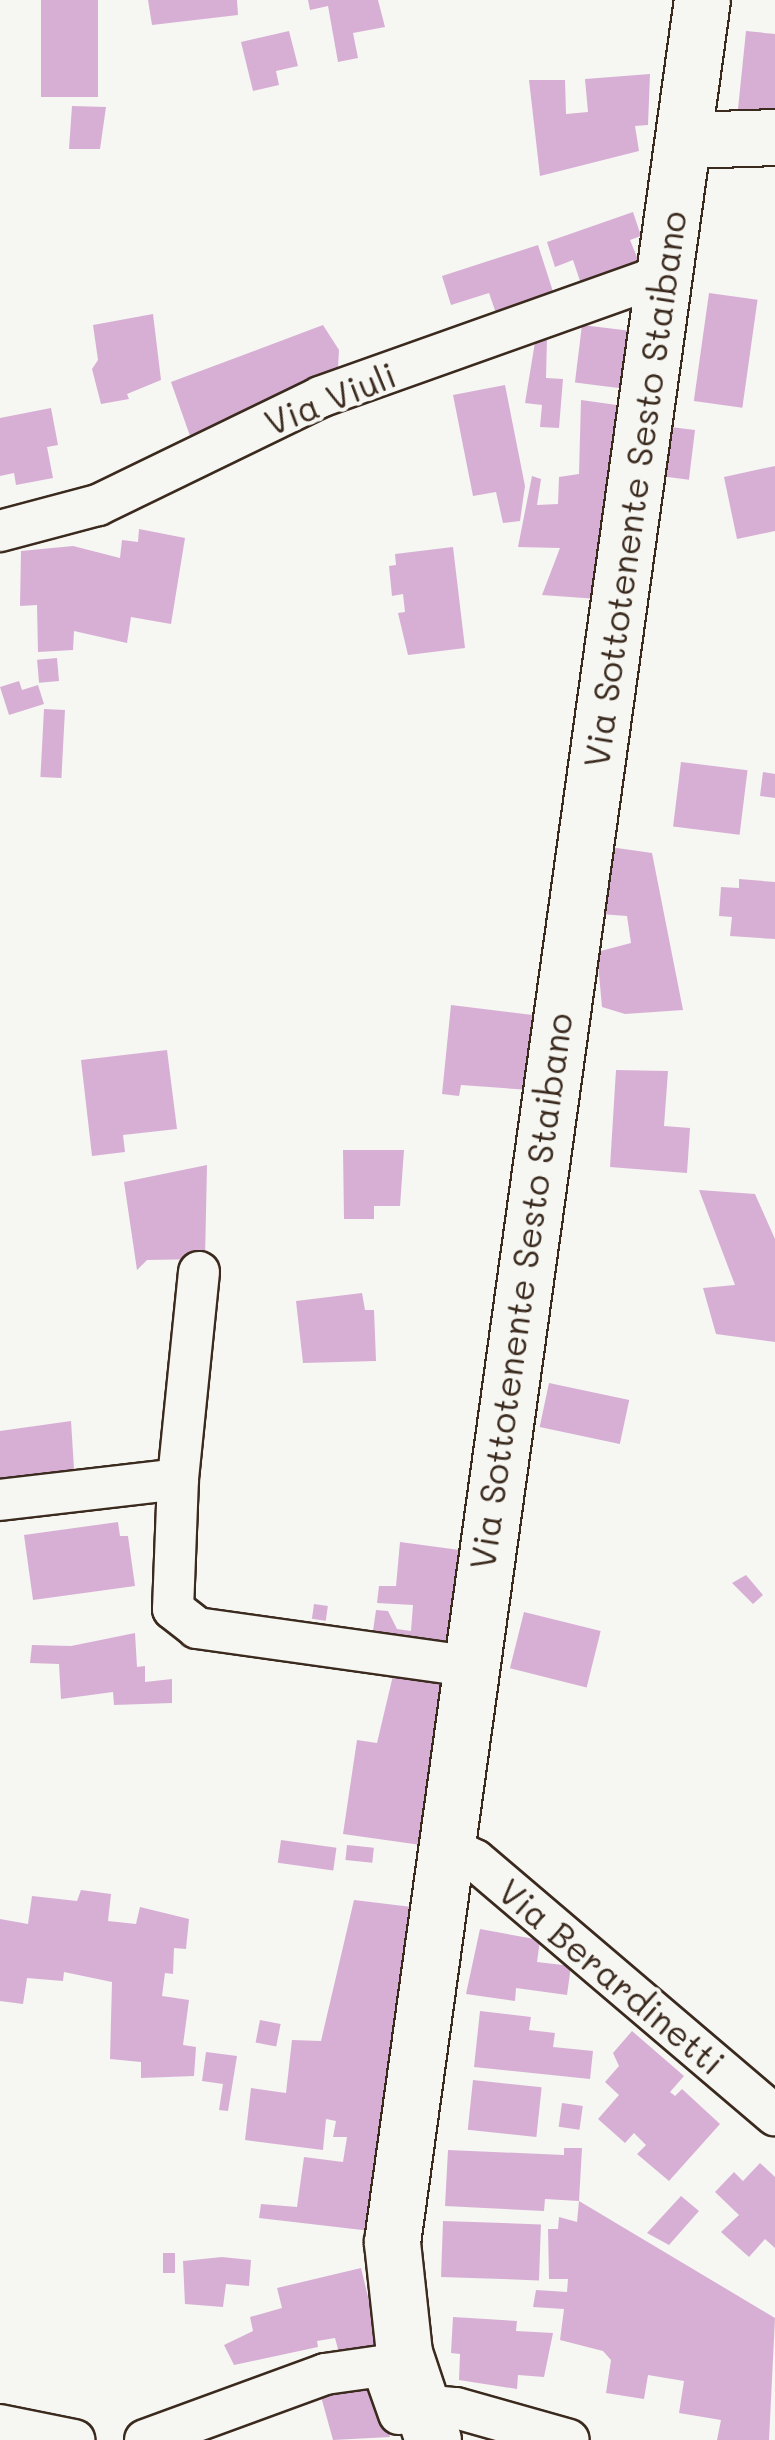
<!DOCTYPE html>
<html>
<head>
<meta charset="utf-8">
<style>
	body { margin:0 }
	#map { position:relative; width:775px; height:2440px; overflow:hidden; background:#f6f6f2; font-family:Mali,sans-serif }
	div>[style] { position:absolute }
	.building>* { inset:0; background:#d7afd5; transform-origin:0 0 }
	.roads { filter:drop-shadow(2px 0 #3b2a1e) drop-shadow(-2px 0 #3b2a1e) drop-shadow(0 2px #3b2a1e) drop-shadow(0 -2px #3b2a1e) }
	.street>* { height:40px; margin:-20px; padding:0 20px; transform-origin:20px; border-radius:20px; background:#f6f6f2 }
	.secondary>* { height:55px; margin:-27.5px; padding:0 27.5px; transform-origin:27.5px; border-radius:27.5px; background:#f6f6f2 }
	span { translate:-50% -50%; white-space:nowrap; text-align:center; line-height:1.15; -webkit-text-stroke:8px #f6f6f2; paint-order:stroke }
	.street-label { font-size:35px; color:#3b2a1e }
</style>
</head>
<body>
<div id="map">
	<div class="building">
		<i style="left:41px;top:0;width:57px;height:97px"></i>
		<i style="clip-path:polygon(148px 0,237px 0,238px 15px,152px 25px)"></i>
		<i style="clip-path:polygon(308px 0,378px 0,385px 27px,353px 33px,358px 58px,338px 62px,328px 6px,310px 10px)"></i>
		<i style="clip-path:polygon(289px 31px,298px 66px,276px 71px,279px 85px,253px 91px,241px 42px)"></i>
		<i style="clip-path:polygon(746px 31px,775px 34px,775px 113px,738px 109px)"></i>
		<i style="clip-path:polygon(650px 74px,648px 125px,635px 126px,639px 151px,540px 176px,529px 80px,565px 80px,566px 114px,588px 112px,585px 79px)"></i>
		<i style="clip-path:polygon(72px 106px,106px 107px,100px 149px,69px 149px)"></i>
		<i style="clip-path:polygon(633px 212px,641px 236px,630px 240px,639px 262px,623px 268px,625px 276px,583px 290px,573px 260px,555px 267px,547px 242px)"></i>
		<i style="clip-path:polygon(538px 245px,557px 304px,499px 322px,489px 293px,451px 305px,442px 276px)"></i>
		<i style="left:709px;top:293px;width:49px;height:109px;rotate:8deg"></i>
		<i style="clip-path:polygon(153px 314px,161px 380px,127px 394px,129px 399px,101px 404px,92px 369px,98px 360px,93px 325px)"></i>
		<i style="clip-path:polygon(323px 325px,339px 350px,338px 368px,190px 436px,171px 382px)"></i>
		<i style="left:582px;top:325px;width:52px;height:58px;rotate:7deg"></i>
		<i style="clip-path:polygon(547px 338px,546px 378px,563px 379px,559px 428px,540px 427px,542px 405px,525px 403px,535px 342px)"></i>
		<i style="clip-path:polygon(505px 385px,525px 486px,520px 521px,503px 523px,496px 492px,473px 496px,453px 395px)"></i>
		<i style="clip-path:polygon(581px 400px,624px 406px,598px 599px,542px 595px,560px 548px,518px 547px,532px 476px,541px 479px,537px 505px,558px 504px,559px 477px,579px 474px)"></i>
		<i style="clip-path:polygon(51px 408px,58px 445px,47px 447px,53px 478px,16px 485px,14px 473px,0 476px,0 418px)"></i>
		<i style="left:695px;top:430px;width:50px;height:33px;rotate:97deg"></i>
		<i style="clip-path:polygon(775px 466px,775px 531px,737px 539px,724px 477px)"></i>
		<i style="clip-path:polygon(139px 529px,185px 538px,171px 624px,131px 617px,127px 643px,74px 631px,73px 650px,38px 652px,37px 605px,20px 606px,21px 551px,73px 546px,120px 558px,122px 540px,138px 542px)"></i>
		<i style="clip-path:polygon(453px 547px,465px 648px,408px 655px,398px 613px,405px 612px,403px 594px,392px 596px,389px 566px,396px 565px,395px 554px)"></i>
		<i style="left:57px;top:658px;width:23px;height:20px;rotate:85deg"></i>
		<i style="clip-path:polygon(19px 681px,22px 690px,38px 685px,44px 704px,9px 715px,0 687px)"></i>
		<i style="left:44px;top:709px;width:21px;height:68px;rotate:3deg"></i>
		<i style="left:681px;top:762px;width:67px;height:65px;rotate:7deg"></i>
		<i style="clip-path:polygon(763px 772px,775px 774px,775px 798px,760px 796px)"></i>
		<i style="clip-path:polygon(603px 846px,652px 853px,683px 1010px,625px 1014px,602px 1007px,597px 952px,631px 943px,627px 916px,600px 914px)"></i>
		<i style="clip-path:polygon(739px 879px,775px 882px,775px 939px,730px 936px,732px 917px,719px 916px,721px 887px,739px 888px)"></i>
		<i style="clip-path:polygon(451px 1005px,541px 1016px,530px 1090px,461px 1085px,459px 1096px,442px 1094px)"></i>
		<i style="clip-path:polygon(167px 1050px,177px 1129px,123px 1135px,125px 1152px,92px 1156px,81px 1060px)"></i>
		<i style="clip-path:polygon(616px 1070px,668px 1071px,664px 1126px,690px 1128px,687px 1173px,610px 1167px)"></i>
		<i style="clip-path:polygon(343px 1150px,404px 1150px,400px 1206px,374px 1206px,374px 1219px,344px 1219px)"></i>
		<i style="clip-path:polygon(207px 1165px,205px 1259px,147px 1260px,137px 1270px,124px 1182px)"></i>
		<i style="clip-path:polygon(699px 1190px,755px 1194px,775px 1239px,775px 1342px,716px 1334px,703px 1288px,735px 1285px)"></i>
		<i style="clip-path:polygon(362px 1293px,365px 1310px,374px 1310px,376px 1361px,303px 1363px,296px 1301px)"></i>
		<i style="left:549px;top:1383px;width:82px;height:45px;rotate:12deg"></i>
		<i style="clip-path:polygon(71px 1421px,75px 1485px,0 1495px,0 1431px)"></i>
		<i style="clip-path:polygon(118px 1522px,120px 1536px,128px 1536px,135px 1586px,33px 1600px,24px 1535px)"></i>
		<i style="clip-path:polygon(400px 1542px,467px 1551px,455px 1656px,372px 1638px,376px 1610px,388px 1611px,397px 1629px,411px 1631px,413px 1605px,377px 1603px,379px 1586px,396px 1586px)"></i>
		<i style="clip-path:polygon(746px 1575px,763px 1595px,753px 1604px,732px 1583px)"></i>
		<i style="left:314px;top:1604px;width:14px;height:15px;rotate:8deg"></i>
		<i style="left:524px;top:1612px;width:79px;height:58px;rotate:14deg"></i>
		<i style="clip-path:polygon(135px 1633px,137px 1667px,145px 1666px,145px 1682px,172px 1679px,172px 1703px,114px 1705px,113px 1692px,61px 1699px,59px 1664px,30px 1663px,32px 1645px,71px 1646px)"></i>
		<i style="clip-path:polygon(395px 1667px,445px 1674px,428px 1846px,343px 1834px,357px 1740px,377px 1743px)"></i>
		<i style="left:281px;top:1840px;width:56px;height:23px;rotate:8deg"></i>
		<i style="left:347px;top:1845px;width:27px;height:15px;rotate:6deg"></i>
		<i style="clip-path:polygon(81px 1890px,111px 1894px,108px 1921px,136px 1924px,140px 1907px,189px 1919px,186px 1949px,174px 1948px,173px 1974px,165px 1973px,162px 1996px,189px 2000px,183px 2045px,196px 2047px,194px 2076px,141px 2078px,141px 2062px,110px 2059px,112px 1982px,64px 1972px,63px 1981px,27px 1978px,23px 2004px,0 2001px,0 1919px,28px 1924px,32px 1896px,77px 1901px)"></i>
		<i style="clip-path:polygon(354px 1900px,412px 1907px,371px 2231px,259px 2218px,261px 2204px,297px 2207px,304px 2157px,343px 2162px,347px 2137px,333px 2137px,336px 2121px,326px 2119px,323px 2150px,245px 2140px,251px 2088px,286px 2093px,292px 2040px,321px 2041px)"></i>
		<i style="clip-path:polygon(480px 1929px,540px 1940px,537px 1962px,571px 1966px,567px 1995px,516px 1988px,515px 2001px,466px 1994px)"></i>
		<i style="clip-path:polygon(480px 2011px,531px 2017px,529px 2030px,555px 2033px,553px 2047px,593px 2051px,590px 2079px,474px 2067px)"></i>
		<i style="left:260px;top:2020px;width:21px;height:23px;rotate:11deg"></i>
		<i style="clip-path:polygon(632px 2031px,684px 2076px,670px 2092px,675px 2096px,682px 2089px,720px 2124px,669px 2181px,637px 2154px,646px 2145px,634px 2133px,625px 2143px,598px 2119px,619px 2095px,605px 2082px,619px 2066px,613px 2053px)"></i>
		<i style="clip-path:polygon(206px 2052px,237px 2056px,228px 2111px,219px 2110px,223px 2084px,202px 2081px)"></i>
		<i style="left:473px;top:2080px;width:69px;height:50px;rotate:6deg"></i>
		<i style="left:562px;top:2103px;width:21px;height:24px;rotate:8deg"></i>
		<i style="clip-path:polygon(564px 2148px,582px 2148px,579px 2201px,545px 2199px,544px 2211px,445px 2206px,448px 2150px,564px 2155px)"></i>
		<i style="clip-path:polygon(760px 2163px,775px 2177px,775px 2248px,765px 2239px,749px 2257px,721px 2232px,739px 2215px,715px 2192px,734px 2172px,743px 2181px)"></i>
		<i style="clip-path:polygon(681px 2196px,699px 2211px,669px 2245px,647px 2233px)"></i>
		<i style="clip-path:polygon(579px 2201px,775px 2318px,769px 2440px,717px 2440px,721px 2420px,679px 2413px,684px 2381px,648px 2375px,644px 2399px,606px 2393px,611px 2360px,603px 2351px,560px 2340px,564px 2309px,533px 2307px,536px 2290px,567px 2292px,568px 2279px,549px 2279px,548px 2229px,558px 2229px,559px 2217px,577px 2222px)"></i>
		<i style="left:443px;top:2221px;width:98px;height:56px;rotate:2deg"></i>
		<i style="left:163px;top:2253px;width:12px;height:20px"></i>
		<i style="clip-path:polygon(222px 2257px,251px 2260px,249px 2286px,226px 2284px,223px 2307px,185px 2304px,183px 2261px)"></i>
		<i style="clip-path:polygon(361px 2268px,382px 2355px,342px 2364px,335px 2338px,317px 2341px,318px 2347px,234px 2365px,224px 2345px,253px 2331px,250px 2317px,282px 2308px,277px 2288px)"></i>
		<i style="clip-path:polygon(453px 2317px,517px 2321px,516px 2331px,553px 2333px,544px 2377px,518px 2375px,517px 2389px,459px 2380px,460px 2354px,451px 2353px)"></i>
		<i style="clip-path:polygon(373px 2379px,381px 2423px,386px 2421px,390px 2437px,333px 2440px,320px 2393px)"></i>
	</div>
	<div class="roads">
		<div class="street">
			<i style="left:0;top:531px;width:101px;rotate:-14.9deg"></i>
			<i style="left:98px;top:505px;width:247px;rotate:-25.9deg"></i>
			<i style="left:320px;top:397px;width:366px;rotate:-19.6deg"></i>
			<i style="left:199px;top:1272px;width:208px;rotate:95.8deg"></i>
			<i style="left:178px;top:1479px;width:130px;rotate:92.2deg"></i>
			<i style="left:173px;top:1609px;width:31px;rotate:38deg"></i>
			<i style="left:197px;top:1628px;width:273px;rotate:8deg"></i>
			<i style="left:0;top:1500px;width:179px;rotate:-6.7deg"></i>
			<i style="left:444px;top:1845px;width:34px;rotate:26deg"></i>
			<i style="left:475px;top:1860px;width:394px;rotate:40.4deg"></i>
			<i style="left:421px;top:2405px;width:35px;rotate:5deg"></i>
			<i style="left:456px;top:2408px;width:117px;rotate:15.8deg"></i>
			<i style="left:0;top:2425px;width:76px;rotate:11.5deg"></i>
			<i style="left:145px;top:2440px;width:192px;rotate:-20.1deg"></i>
			<i style="left:325px;top:2374px;width:58px;rotate:-8deg"></i>
			<i style="left:382px;top:2366px;width:51px;rotate:70.5deg"></i>
		</div>
		<div class="secondary">
			<i style="left:686px;top:140px;width:89px;rotate:-1.9deg"></i>
			<i style="left:433px;top:2440px;width:92px;rotate:-108.4deg"></i>
			<i style="left:404px;top:2353px;width:112px;rotate:-96.2deg"></i>
			<i style="left:392px;top:2242px;width:2263px;rotate:-82.13deg"></i>
		</div>
	</div>
	<div class="street-label">
		<span style="left:330px;top:398px;rotate:-22deg">Via Viuli</span>
		<span style="left:634px;top:489px;rotate:-82deg">Via Sottotenente Sesto Staibano</span>
		<span style="left:520px;top:1291px;rotate:-82deg">Via Sottotenente Sesto Staibano</span>
		<span style="left:612px;top:1976px;rotate:40deg">Via Berardinetti</span>
	</div>
</div>
</body>
</html>
